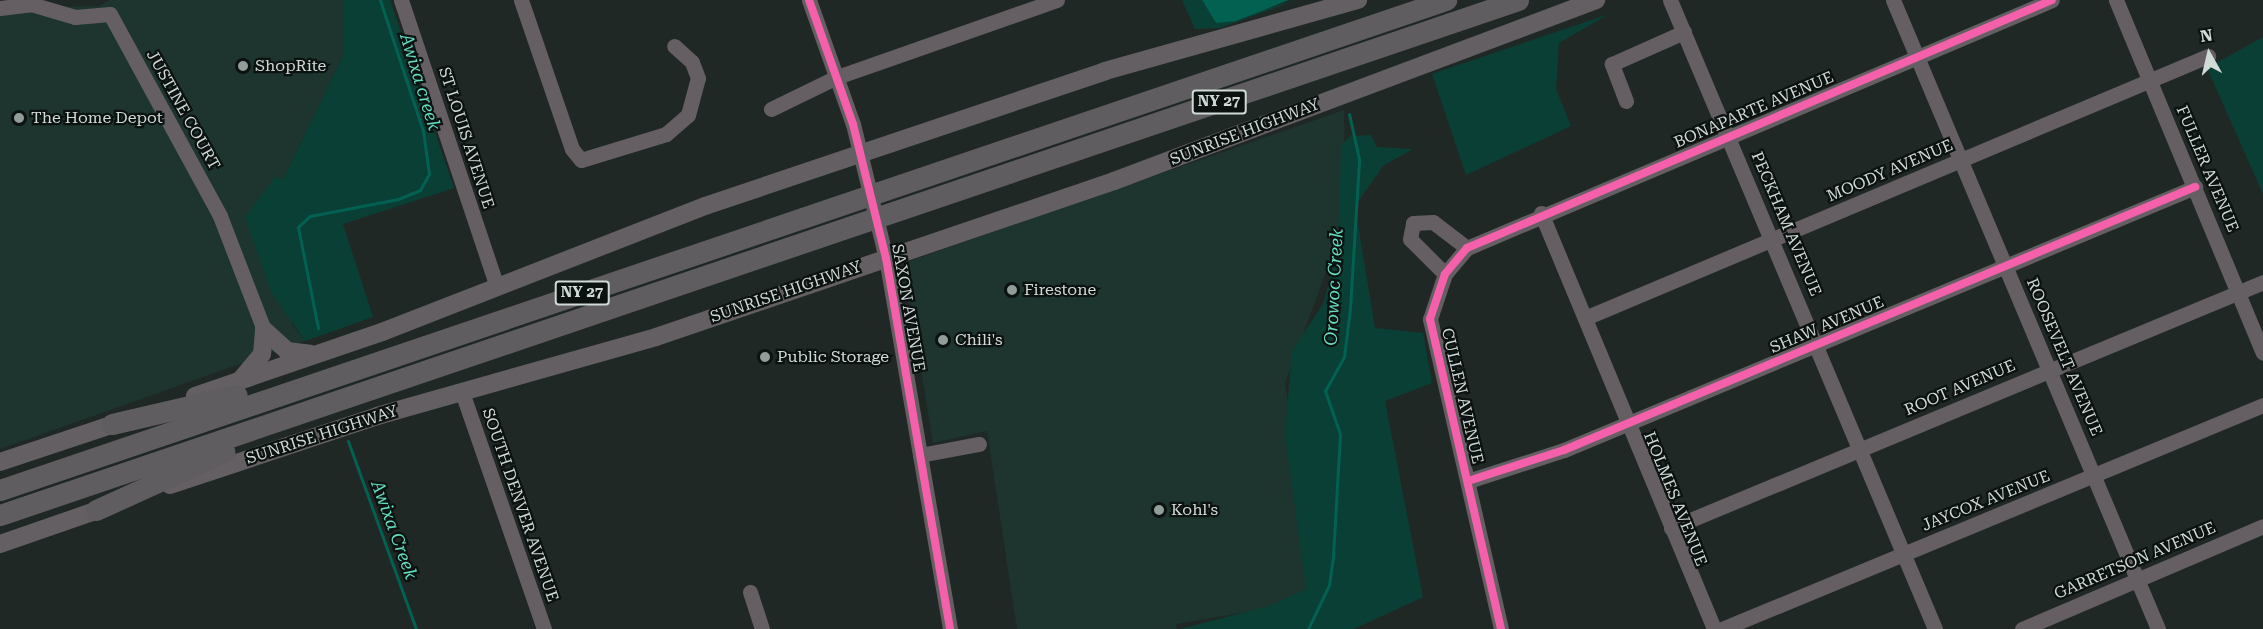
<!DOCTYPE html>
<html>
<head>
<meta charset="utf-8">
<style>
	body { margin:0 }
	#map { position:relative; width:2263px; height:629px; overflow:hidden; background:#202826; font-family:"Roboto Serif",serif }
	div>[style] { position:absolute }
	.built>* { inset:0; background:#1d342f }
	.green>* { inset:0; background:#0a3f36 }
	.water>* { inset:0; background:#036152 }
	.stream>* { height:3px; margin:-1.5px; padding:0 1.5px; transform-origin:1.5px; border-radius:1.5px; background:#036152 }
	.minor>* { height:15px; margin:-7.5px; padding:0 7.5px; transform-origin:7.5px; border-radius:7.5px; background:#655f63 }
	.major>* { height:18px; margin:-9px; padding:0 9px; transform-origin:9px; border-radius:9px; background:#645f63 }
	.highway>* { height:21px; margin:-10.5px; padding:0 10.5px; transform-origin:10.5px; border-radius:10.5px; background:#605d60 }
	.cycleway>* { height:8px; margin:-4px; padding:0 4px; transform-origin:4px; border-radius:4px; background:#f560ab }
	.dots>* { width:16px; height:16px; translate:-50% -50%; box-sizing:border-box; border:3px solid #0b1210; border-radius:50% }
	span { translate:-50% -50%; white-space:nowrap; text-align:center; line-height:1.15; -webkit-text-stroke:4.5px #0b1210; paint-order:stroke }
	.shield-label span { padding:2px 4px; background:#0b1210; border:2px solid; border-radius:4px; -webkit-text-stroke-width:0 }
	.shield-label { font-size:15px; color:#d0dad7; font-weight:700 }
	.poi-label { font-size:16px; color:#d0dad7 }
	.left { translate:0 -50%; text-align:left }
	.street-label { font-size:16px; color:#d0dad7 }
	.water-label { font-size:18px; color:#65ddc1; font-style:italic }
	.north { position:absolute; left:2179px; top:24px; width:60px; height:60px; -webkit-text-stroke:4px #0b1210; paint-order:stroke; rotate:352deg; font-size:16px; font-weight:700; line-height:24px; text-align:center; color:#d0dad7 }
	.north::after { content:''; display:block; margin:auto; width:21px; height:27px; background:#d0dad7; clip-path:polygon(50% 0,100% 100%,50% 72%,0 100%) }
</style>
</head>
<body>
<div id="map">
	<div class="built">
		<i style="clip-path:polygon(110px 0,343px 0,343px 56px,283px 179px,292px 325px,305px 341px,0 449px,0 8px,99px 6px)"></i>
		<i style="clip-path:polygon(1344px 110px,1346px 218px,1285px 383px,1318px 600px,1176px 624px,1177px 629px,1017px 629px,987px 431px,933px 443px,904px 263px)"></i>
	</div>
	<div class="green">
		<i style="clip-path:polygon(343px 0,390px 0,454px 188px,343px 224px,373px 317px,305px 341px,271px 292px,245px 217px,275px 177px,283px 179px,343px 56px)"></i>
		<i style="clip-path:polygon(1182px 0,1202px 0,1216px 23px,1297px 0,1220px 28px,1195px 29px)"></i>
		<i style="clip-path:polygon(1609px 14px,1559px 43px,1556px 89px,1571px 126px,1466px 175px,1432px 74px)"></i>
		<i style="clip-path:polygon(2263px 37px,2263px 194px,2207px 68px)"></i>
		<i style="clip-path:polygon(1371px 135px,1377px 147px,1413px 149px,1383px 166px,1355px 206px,1375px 328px,1423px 333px,1432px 383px,1385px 401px,1423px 597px,1354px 629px,1180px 629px,1269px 606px,1306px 589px,1285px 434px,1292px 351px,1323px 304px,1338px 247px,1341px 146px,1350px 136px)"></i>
	</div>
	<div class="water">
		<i style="clip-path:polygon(1202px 0,1289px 0,1236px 21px,1216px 23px)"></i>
	</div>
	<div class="stream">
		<i style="left:318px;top:328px;width:103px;rotate:-101.2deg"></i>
		<i style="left:298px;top:227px;width:16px;rotate:-43deg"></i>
		<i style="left:310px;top:216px;width:90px;rotate:-10.9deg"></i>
		<i style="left:398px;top:199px;width:24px;rotate:-22deg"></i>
		<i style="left:420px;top:190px;width:18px;rotate:-61deg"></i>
		<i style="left:429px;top:174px;width:43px;rotate:-97.9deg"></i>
		<i style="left:423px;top:131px;width:138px;rotate:-108.2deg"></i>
		<i style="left:348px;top:441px;width:200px;rotate:70.1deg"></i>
		<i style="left:1308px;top:629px;width:49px;rotate:-64.5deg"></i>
		<i style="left:1329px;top:585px;width:29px;rotate:-82deg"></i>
		<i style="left:1333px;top:556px;width:122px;rotate:-86.7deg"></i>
		<i style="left:1340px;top:434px;width:46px;rotate:-109.2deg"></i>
		<i style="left:1325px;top:391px;width:39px;rotate:-61deg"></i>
		<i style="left:1344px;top:357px;width:49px;rotate:-83deg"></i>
		<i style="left:1350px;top:308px;width:149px;rotate:-86.5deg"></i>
		<i style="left:1359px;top:159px;width:46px;rotate:-102.5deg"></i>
	</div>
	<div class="minor">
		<i style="left:401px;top:0;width:303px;rotate:71.5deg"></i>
		<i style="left:521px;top:0;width:157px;rotate:71.1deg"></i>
		<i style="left:572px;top:149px;width:14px;rotate:51deg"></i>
		<i style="left:581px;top:160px;width:89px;rotate:-17deg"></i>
		<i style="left:666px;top:134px;width:29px;rotate:-41deg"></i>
		<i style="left:688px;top:115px;width:38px;rotate:-75deg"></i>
		<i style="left:698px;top:78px;width:17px;rotate:-111deg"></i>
		<i style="left:692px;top:62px;width:24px;rotate:-138deg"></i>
		<i style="left:809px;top:0;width:132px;rotate:70.5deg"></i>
		<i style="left:853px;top:124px;width:138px;rotate:76.2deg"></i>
		<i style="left:886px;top:258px;width:376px;rotate:80.2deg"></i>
		<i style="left:1670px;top:0;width:683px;rotate:67.15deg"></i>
		<i style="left:1893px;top:0;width:683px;rotate:67.15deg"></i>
		<i style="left:2116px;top:0;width:382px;rotate:67.4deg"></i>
		<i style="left:0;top:8px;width:31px;rotate:-7deg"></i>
		<i style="left:31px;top:4px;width:46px;rotate:16.5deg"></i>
		<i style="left:75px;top:17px;width:35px;rotate:-5deg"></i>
		<i style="left:110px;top:14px;width:230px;rotate:61.4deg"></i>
		<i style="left:220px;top:216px;width:122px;rotate:68.9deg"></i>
		<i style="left:1626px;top:101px;width:40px;rotate:-111deg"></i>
		<i style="left:1612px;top:64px;width:79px;rotate:-24deg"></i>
		<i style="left:771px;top:109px;width:73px;rotate:-25.9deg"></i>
		<i style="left:837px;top:77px;width:233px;rotate:-19.3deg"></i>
		<i style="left:1541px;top:213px;width:451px;rotate:67.4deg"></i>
		<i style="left:1445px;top:274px;width:49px;rotate:-135deg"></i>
		<i style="left:1410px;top:239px;width:16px;rotate:-79deg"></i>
		<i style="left:1413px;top:223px;width:20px;rotate:-3deg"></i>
		<i style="left:1433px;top:222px;width:43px;rotate:37.4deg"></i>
		<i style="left:1585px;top:318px;width:676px;rotate:-22.81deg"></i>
		<i style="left:462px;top:392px;width:251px;rotate:70.9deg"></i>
		<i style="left:920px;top:455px;width:60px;rotate:-10.6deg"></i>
		<i style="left:1468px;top:481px;width:101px;rotate:-17.9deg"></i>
		<i style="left:1564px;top:450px;width:684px;rotate:-22.63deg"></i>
		<i style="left:1671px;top:528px;width:641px;rotate:-22.56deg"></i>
		<i style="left:750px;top:592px;width:39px;rotate:72deg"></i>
		<i style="left:1501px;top:629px;width:318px;rotate:-102.9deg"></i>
		<i style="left:1430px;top:319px;width:47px;rotate:-71.6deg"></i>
		<i style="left:1445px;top:274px;width:34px;rotate:-50deg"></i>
		<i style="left:1467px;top:248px;width:635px;rotate:-22.97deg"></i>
		<i style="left:1722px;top:629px;width:586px;rotate:-22.49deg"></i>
		<i style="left:2022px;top:629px;width:262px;rotate:-23.1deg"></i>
	</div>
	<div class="major">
		<i style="left:264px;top:330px;width:31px;rotate:42deg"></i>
		<i style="left:287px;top:351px;width:23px;rotate:7deg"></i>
		<i style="left:242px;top:378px;width:31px;rotate:-50deg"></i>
		<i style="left:262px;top:354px;width:24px;rotate:-85deg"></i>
		<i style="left:195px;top:396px;width:198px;rotate:-18.9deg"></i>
		<i style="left:382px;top:332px;width:347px;rotate:-21.3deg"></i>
		<i style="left:705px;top:206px;width:422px;rotate:-18.6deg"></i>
		<i style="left:1105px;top:71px;width:263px;rotate:-15.7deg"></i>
		<i style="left:0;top:462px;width:133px;rotate:-18.4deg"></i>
		<i style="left:170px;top:485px;width:218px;rotate:-18.4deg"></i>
		<i style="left:377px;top:416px;width:290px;rotate:-15.8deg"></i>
		<i style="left:656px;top:337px;width:484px;rotate:-18.8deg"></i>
		<i style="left:1114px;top:181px;width:515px;rotate:-20.58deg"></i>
		<i style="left:0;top:544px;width:116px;rotate:-19.1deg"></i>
	</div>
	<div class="highway">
		<i style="left:112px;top:424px;width:128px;rotate:-13.1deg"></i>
		<i style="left:0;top:490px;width:1527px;rotate:-18.72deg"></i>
		<i style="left:96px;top:510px;width:141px;rotate:-24.4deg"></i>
		<i style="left:0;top:515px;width:1603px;rotate:-18.74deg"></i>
	</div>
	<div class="cycleway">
		<i style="left:809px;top:0;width:132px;rotate:70.5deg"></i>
		<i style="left:853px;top:124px;width:138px;rotate:76.2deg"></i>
		<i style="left:886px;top:258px;width:376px;rotate:80.2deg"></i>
		<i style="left:1468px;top:481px;width:101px;rotate:-17.9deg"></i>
		<i style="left:1564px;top:450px;width:684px;rotate:-22.63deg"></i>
		<i style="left:1501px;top:629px;width:318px;rotate:-102.9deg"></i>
		<i style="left:1430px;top:319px;width:47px;rotate:-71.6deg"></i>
		<i style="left:1445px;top:274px;width:34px;rotate:-50deg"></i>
		<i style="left:1467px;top:248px;width:635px;rotate:-22.97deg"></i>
	</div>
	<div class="dots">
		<i style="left:243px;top:66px;background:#929c99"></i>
		<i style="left:19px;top:118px;background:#929c99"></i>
		<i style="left:1012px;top:290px;background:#929c99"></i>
		<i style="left:943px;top:340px;background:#929c99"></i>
		<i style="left:765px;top:357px;background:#929c99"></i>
		<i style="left:1159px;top:510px;background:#929c99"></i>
	</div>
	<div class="shield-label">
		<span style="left:1219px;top:102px">NY 27</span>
		<span style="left:582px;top:293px">NY 27</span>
	</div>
	<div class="poi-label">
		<span class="left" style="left:255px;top:66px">ShopRite</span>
		<span class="left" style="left:31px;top:118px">The Home Depot</span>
		<span class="left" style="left:1024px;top:290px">Firestone</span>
		<span class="left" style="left:955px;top:340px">Chili's</span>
		<span class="left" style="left:777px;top:357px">Public Storage</span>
		<span class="left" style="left:1171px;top:510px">Kohl's</span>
	</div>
	<div class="street-label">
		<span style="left:183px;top:110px;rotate:61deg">JUSTINE COURT</span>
		<span style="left:1754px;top:110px;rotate:-23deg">BONAPARTE AVENUE</span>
		<span style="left:1245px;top:132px;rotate:-21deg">SUNRISE HIGHWAY</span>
		<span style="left:466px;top:138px;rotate:72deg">ST LOUIS AVENUE</span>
		<span style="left:2207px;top:169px;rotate:67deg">FULLER AVENUE</span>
		<span style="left:1890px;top:171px;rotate:-23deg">MOODY AVENUE</span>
		<span style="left:1786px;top:224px;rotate:67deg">PECKHAM AVENUE</span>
		<span style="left:786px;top:292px;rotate:-19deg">SUNRISE HIGHWAY</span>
		<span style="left:908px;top:308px;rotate:80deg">SAXON AVENUE</span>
		<span style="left:1827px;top:325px;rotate:-23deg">SHAW AVENUE</span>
		<span style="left:2064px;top:357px;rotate:67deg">ROOSEVELT AVENUE</span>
		<span style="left:1960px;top:388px;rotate:-23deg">ROOT AVENUE</span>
		<span style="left:1462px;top:396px;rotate:77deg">CULLEN AVENUE</span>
		<span style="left:322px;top:435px;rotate:-18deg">SUNRISE HIGHWAY</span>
		<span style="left:1675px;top:499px;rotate:68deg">HOLMES AVENUE</span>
		<span style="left:1986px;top:501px;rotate:-22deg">JAYCOX AVENUE</span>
		<span style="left:520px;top:505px;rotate:71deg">SOUTH DENVER AVENUE</span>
		<span style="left:2135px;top:561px;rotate:-23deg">GARRETSON AVENUE</span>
	</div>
	<div class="water-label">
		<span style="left:420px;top:82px;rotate:73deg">Awixa creek</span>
		<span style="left:1334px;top:287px;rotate:-87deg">Orowoc Creek</span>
		<span style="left:394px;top:530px;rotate:70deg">Awixa Creek</span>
	</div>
	<div class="north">N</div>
</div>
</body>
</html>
